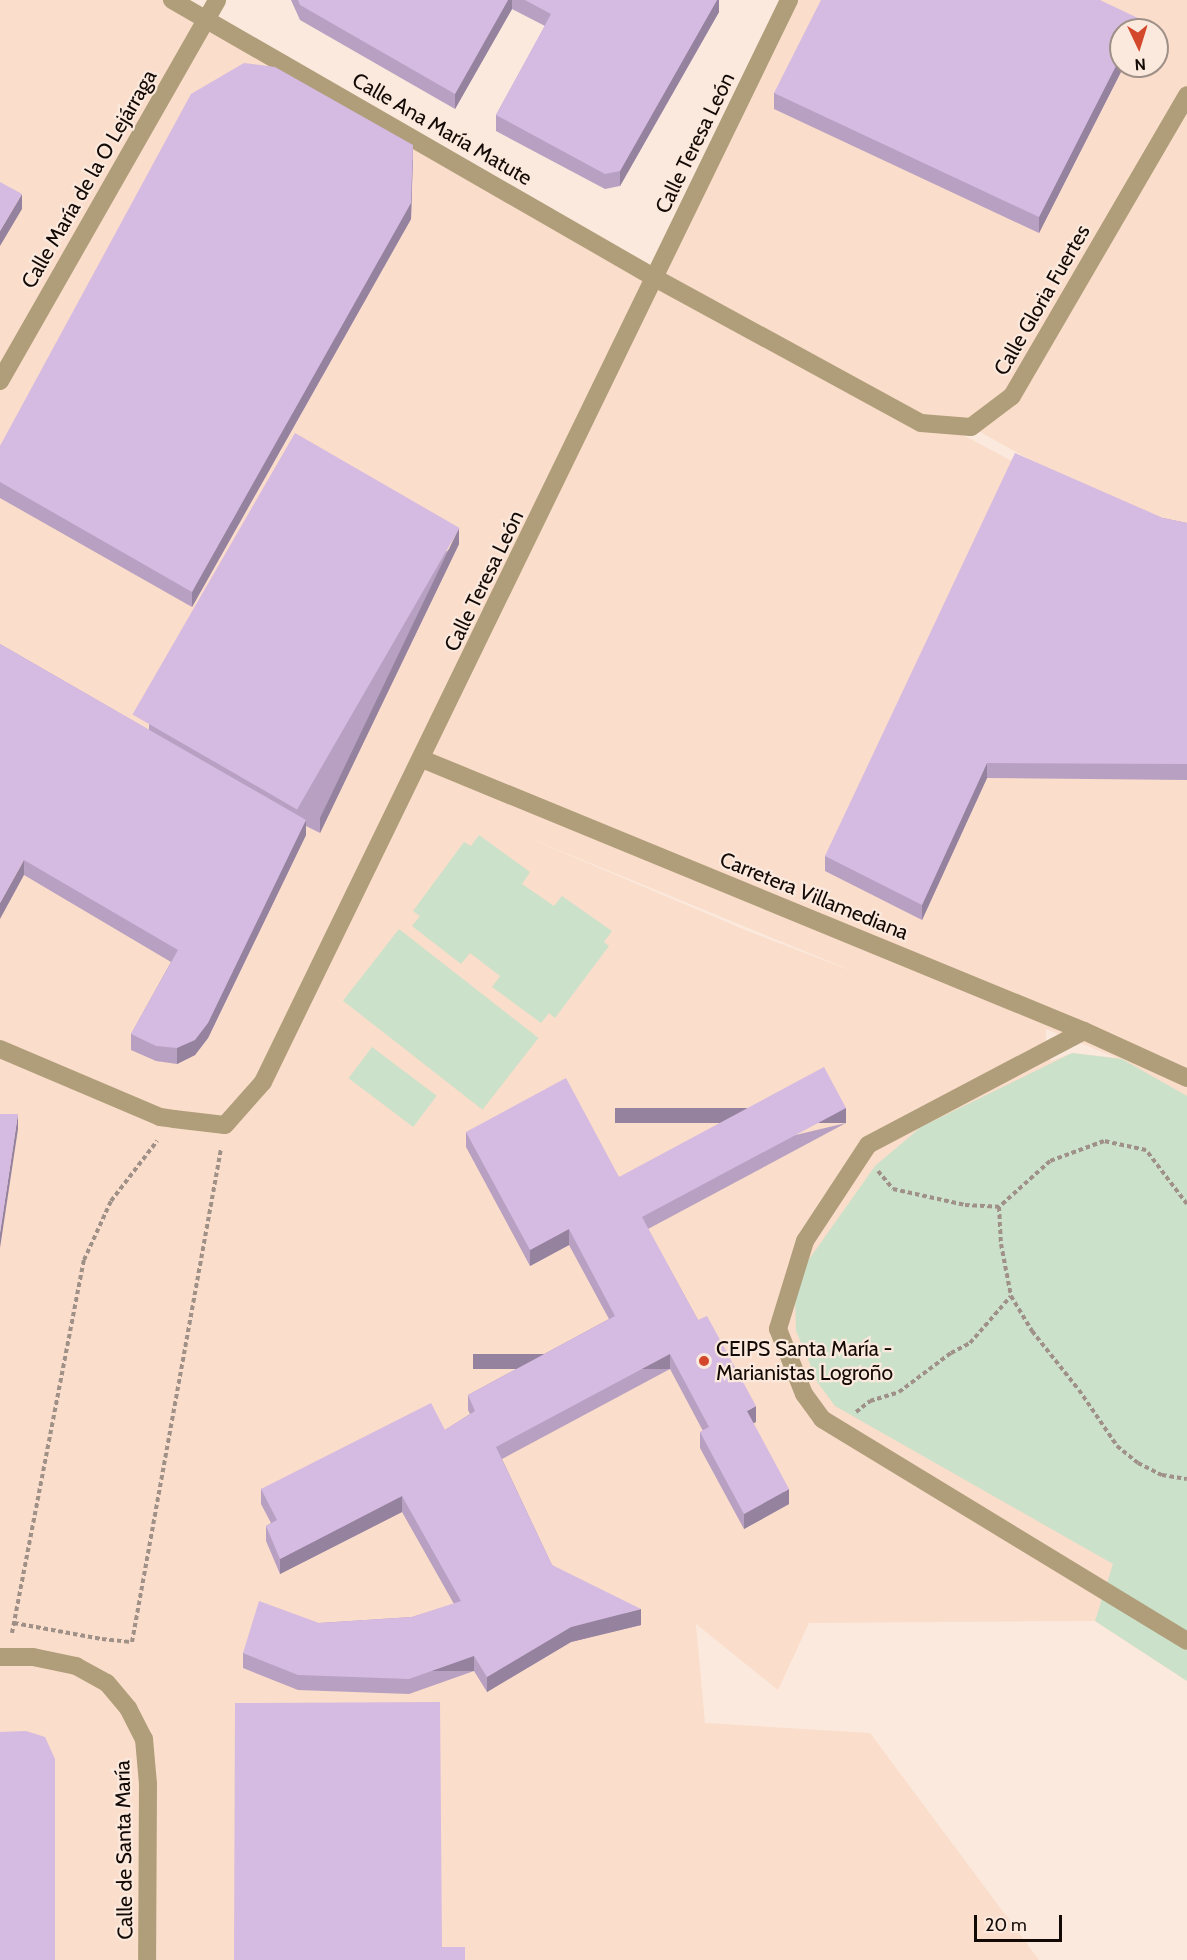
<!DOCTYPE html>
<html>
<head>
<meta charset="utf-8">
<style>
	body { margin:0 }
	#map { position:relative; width:1187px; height:1960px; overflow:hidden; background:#fbe9dd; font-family:Cabin,sans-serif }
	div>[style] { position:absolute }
	.built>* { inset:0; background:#faddca }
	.green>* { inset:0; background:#cce1ca; transform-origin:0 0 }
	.path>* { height:4px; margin-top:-2px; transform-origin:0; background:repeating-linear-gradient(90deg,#a09188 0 4.5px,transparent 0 7.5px) }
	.minor>* { height:18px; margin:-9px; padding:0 9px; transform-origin:9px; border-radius:9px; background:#b09e7a }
	.wall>* { inset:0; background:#b7a0c2 }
	.shaded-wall>* { inset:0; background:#95829e; transform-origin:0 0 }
	.building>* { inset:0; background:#d5bae1; transform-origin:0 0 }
	.dots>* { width:16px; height:16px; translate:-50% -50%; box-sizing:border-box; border:3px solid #fbe9dd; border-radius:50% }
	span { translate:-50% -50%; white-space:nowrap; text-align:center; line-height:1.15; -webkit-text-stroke:4.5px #fbe9dd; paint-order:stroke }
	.street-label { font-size:21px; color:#140a05 }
	.poi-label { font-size:21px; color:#140a05 }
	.left { translate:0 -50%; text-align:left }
	.north { position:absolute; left:1109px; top:18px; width:60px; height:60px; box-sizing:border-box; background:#fbe9dd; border:2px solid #9f9087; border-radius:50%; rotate:176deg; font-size:16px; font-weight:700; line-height:24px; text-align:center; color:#140a05 }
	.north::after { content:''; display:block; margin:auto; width:21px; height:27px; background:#d3482b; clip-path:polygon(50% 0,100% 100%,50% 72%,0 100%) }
	.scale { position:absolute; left:974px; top:1915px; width:88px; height:27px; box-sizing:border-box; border:3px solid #140a05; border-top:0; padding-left:8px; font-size:18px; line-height:21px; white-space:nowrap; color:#140a05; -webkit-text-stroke:4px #fbe9dd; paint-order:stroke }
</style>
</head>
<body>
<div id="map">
	<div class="built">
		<i style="clip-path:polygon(evenodd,0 0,169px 0,654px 278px,789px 0,1187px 0,1187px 1681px,1095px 1621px,809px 1623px,778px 1690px,696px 1624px,705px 1723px,870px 1733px,1039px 1960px,0 1960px,0 0,1121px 30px,1157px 30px,1157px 66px,1121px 66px,1121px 30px,0 0,944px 425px,971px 427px,1150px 526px,1010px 460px,944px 425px,0 0,510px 830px,865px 976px,750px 932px,510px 830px,0 0,1046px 1029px,1117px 1058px,1072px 1053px,1051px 1061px,1046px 1051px,1046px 1029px)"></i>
	</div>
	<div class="green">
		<i style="clip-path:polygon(479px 835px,530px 872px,522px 884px,554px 906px,562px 896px,612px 931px,604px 942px,609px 946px,555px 1018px,549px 1013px,541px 1023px,492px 987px,500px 976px,470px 953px,461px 964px,412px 926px,420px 916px,413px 911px,464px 842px,471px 846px)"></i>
		<i style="left:399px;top:929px;width:177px;height:91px;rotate:38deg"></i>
		<i style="left:372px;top:1047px;width:81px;height:39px;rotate:37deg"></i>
		<i style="clip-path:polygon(1072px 1053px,1122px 1059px,1187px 1096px,1187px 1681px,1095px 1621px,1113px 1564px,835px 1406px,818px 1383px,796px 1331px,795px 1295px,805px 1265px,875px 1166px,921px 1127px)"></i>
	</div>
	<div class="path">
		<i style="left:878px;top:1171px;width:23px;rotate:50deg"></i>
		<i style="left:893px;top:1189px;width:74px;rotate:12.5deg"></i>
		<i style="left:965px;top:1205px;width:34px;rotate:3deg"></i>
		<i style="left:1187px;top:1204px;width:68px;rotate:-127.2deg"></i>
		<i style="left:1146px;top:1150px;width:43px;rotate:-167.9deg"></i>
		<i style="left:1104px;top:1141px;width:58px;rotate:159.7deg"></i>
		<i style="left:1050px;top:1161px;width:69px;rotate:138deg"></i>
		<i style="left:999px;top:1207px;width:37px;rotate:87deg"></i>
		<i style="left:1001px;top:1244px;width:53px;rotate:79.1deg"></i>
		<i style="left:1011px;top:1296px;width:41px;rotate:59deg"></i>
		<i style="left:1032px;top:1331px;width:75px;rotate:51.5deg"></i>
		<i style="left:1079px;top:1390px;width:68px;rotate:55.8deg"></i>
		<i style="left:1117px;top:1446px;width:27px;rotate:39deg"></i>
		<i style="left:1138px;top:1463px;width:27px;rotate:27deg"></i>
		<i style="left:1162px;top:1475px;width:25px;rotate:9deg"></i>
		<i style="left:856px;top:1412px;width:18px;rotate:-38deg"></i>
		<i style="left:870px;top:1401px;width:30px;rotate:-17deg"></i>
		<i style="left:899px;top:1392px;width:65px;rotate:-36.9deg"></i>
		<i style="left:951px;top:1353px;width:21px;rotate:-28deg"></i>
		<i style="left:970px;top:1343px;width:62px;rotate:-48.9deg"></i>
		<i style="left:14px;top:1623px;width:89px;rotate:10.3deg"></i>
		<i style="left:102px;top:1639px;width:30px;rotate:6deg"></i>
		<i style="left:132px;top:1642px;width:501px;rotate:-79.77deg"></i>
		<i style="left:12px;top:1633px;width:380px;rotate:-79.1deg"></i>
		<i style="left:84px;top:1260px;width:65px;rotate:-65.4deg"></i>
		<i style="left:111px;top:1201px;width:76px;rotate:-52.5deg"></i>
	</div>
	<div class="minor">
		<i style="left:172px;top:0;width:557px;rotate:29.92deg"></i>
		<i style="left:655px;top:278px;width:303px;rotate:28.6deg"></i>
		<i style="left:921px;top:423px;width:50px;rotate:4.6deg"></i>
		<i style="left:971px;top:427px;width:51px;rotate:-37.1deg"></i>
		<i style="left:1012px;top:396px;width:348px;rotate:-59.8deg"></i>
		<i style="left:0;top:381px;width:438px;rotate:-60.3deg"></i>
		<i style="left:422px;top:759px;width:716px;rotate:22.34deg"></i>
		<i style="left:1084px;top:1031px;width:113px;rotate:24.5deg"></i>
		<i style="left:1084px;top:1031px;width:244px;rotate:152.2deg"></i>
		<i style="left:868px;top:1145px;width:115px;rotate:123.3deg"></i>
		<i style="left:805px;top:1241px;width:92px;rotate:107.1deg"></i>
		<i style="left:778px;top:1329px;width:70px;rotate:68.2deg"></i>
		<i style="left:804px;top:1394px;width:31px;rotate:54deg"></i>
		<i style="left:822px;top:1419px;width:427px;rotate:31.3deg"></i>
		<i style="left:0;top:1049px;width:174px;rotate:23deg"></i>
		<i style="left:160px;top:1117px;width:14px;rotate:8deg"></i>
		<i style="left:174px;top:1119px;width:51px;rotate:6.7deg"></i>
		<i style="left:225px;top:1125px;width:57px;rotate:-48.5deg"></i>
		<i style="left:263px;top:1082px;width:1203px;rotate:-64.07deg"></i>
		<i style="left:0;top:1657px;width:33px"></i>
		<i style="left:33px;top:1657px;width:44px;rotate:11.8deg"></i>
		<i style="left:76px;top:1666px;width:35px;rotate:29deg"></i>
		<i style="left:107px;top:1683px;width:33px;rotate:50deg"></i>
		<i style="left:128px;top:1708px;width:35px;rotate:63deg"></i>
		<i style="left:144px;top:1739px;width:45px;rotate:84.9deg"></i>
		<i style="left:148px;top:1784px;width:176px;rotate:90.3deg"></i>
	</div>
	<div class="wall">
		<i style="clip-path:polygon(291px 0,719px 0,719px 12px,620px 186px,605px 189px,496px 131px,496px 115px,545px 26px,512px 9px,455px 109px,300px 20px)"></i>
		<i style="clip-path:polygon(1140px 30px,1121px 66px,1124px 66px,1039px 233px,774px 109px,774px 93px)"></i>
		<i style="clip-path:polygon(413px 160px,411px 219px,192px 607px,0 498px,0 446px)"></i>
		<i style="clip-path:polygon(1163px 518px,1187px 523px,1187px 780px,987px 778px,922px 920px,825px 871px,825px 856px)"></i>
		<i style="clip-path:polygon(459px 544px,320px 833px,306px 826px,306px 835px,208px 1038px,195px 1055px,177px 1064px,156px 1061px,131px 1050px,131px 1034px,171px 962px,24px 875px,0 644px,149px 730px,149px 723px)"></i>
		<i style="clip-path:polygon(846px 1123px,648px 1229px,698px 1320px,756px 1422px,753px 1423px,789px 1504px,744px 1529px,700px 1448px,700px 1432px,703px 1431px,670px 1369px,502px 1459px,552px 1565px,641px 1625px,571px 1642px,487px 1692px,474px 1671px,409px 1694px,298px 1690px,243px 1668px,243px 1653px,319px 1623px,412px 1617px,454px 1604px,402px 1512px,280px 1574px,266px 1541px,266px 1526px,271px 1523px,261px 1504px,261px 1489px,445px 1430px,470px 1414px,468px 1410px,468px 1395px,609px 1319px,569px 1245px,530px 1266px,466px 1147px,466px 1132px,619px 1177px)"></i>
	</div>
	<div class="shaded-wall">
		<i style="clip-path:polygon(508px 0,512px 0,512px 9px,455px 109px,455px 94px)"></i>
		<i style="clip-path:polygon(717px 0,719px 0,719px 12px,620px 186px,620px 171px)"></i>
		<i style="clip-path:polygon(1140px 19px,1140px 30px,1134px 30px)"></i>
		<i style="clip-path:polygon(1121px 56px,1121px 66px,1124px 66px,1039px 233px,1039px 217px)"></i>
		<i style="clip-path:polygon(413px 145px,411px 219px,192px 607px,192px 592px)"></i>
		<i style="clip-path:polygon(22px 194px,22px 209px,0 246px,0 231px)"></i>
		<i style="clip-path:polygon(459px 528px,459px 544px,320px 833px,320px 818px)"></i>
		<i style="clip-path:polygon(987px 763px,987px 778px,922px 920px,922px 905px)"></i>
		<i style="clip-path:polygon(306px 820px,306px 835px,208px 1038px,195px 1055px,177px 1064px,177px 1048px)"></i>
		<i style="clip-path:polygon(24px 860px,24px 875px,0 919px,0 903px)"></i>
		<i style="left:846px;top:1108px;width:15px;height:231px;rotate:90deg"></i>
		<i style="clip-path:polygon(18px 1114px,18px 1129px,0 1248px,0 1233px)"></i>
		<i style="clip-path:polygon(569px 1229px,569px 1245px,530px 1266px,530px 1250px)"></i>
		<i style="left:670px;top:1354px;width:15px;height:197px;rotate:90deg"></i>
		<i style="clip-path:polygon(756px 1406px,756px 1422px,747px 1426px,747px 1411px)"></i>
		<i style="clip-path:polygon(789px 1489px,789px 1504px,744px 1529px,744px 1514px)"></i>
		<i style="clip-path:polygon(402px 1496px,402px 1512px,280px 1574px,280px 1559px)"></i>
		<i style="clip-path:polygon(641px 1609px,641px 1625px,571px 1642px,487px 1692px,487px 1677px,571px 1627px)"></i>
		<i style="left:474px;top:1656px;width:15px;height:69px;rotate:90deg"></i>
	</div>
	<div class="building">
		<i style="clip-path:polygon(298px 0,508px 0,455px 94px,300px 5px)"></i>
		<i style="clip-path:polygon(525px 0,717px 0,620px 171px,605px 174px,496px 115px,551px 14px)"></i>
		<i style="clip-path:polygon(821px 0,1100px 0,1140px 19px,1134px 30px,1121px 30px,1121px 56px,1039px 217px,774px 93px)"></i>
		<i style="clip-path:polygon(244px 63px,275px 67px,413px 145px,411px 203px,192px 592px,0 482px,0 446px,191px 94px)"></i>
		<i style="clip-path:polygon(0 182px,22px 194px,0 231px)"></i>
		<i style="left:295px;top:433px;width:190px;height:325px;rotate:30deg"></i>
		<i style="clip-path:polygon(1015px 453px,1163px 518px,1187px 523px,1187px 764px,987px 763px,922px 905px,825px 856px)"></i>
		<i style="clip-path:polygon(0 644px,306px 820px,208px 1023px,195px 1040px,177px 1048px,156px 1046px,131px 1034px,178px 950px,24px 860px,0 903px)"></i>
		<i style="clip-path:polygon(824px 1067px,846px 1108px,642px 1217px,698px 1320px,707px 1316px,756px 1406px,747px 1411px,789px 1489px,744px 1514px,700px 1432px,709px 1427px,670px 1354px,496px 1447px,552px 1565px,641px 1609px,571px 1627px,487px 1677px,474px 1656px,409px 1679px,298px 1675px,243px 1653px,259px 1601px,319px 1623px,412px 1617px,461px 1601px,402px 1496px,280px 1559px,266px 1526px,277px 1520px,261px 1489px,431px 1403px,445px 1430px,475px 1411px,468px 1395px,615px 1316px,569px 1229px,530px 1250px,466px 1132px,566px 1078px,619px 1177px)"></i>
		<i style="clip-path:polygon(0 1114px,18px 1114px,0 1233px)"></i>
		<i style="clip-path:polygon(440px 1702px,442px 1947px,465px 1947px,465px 1960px,234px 1960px,235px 1703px)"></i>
		<i style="clip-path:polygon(26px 1731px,45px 1737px,55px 1759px,55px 1960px,0 1960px,0 1732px)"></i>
	</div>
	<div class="dots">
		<i style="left:704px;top:1361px;background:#d3482b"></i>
	</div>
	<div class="street-label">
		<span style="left:442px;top:129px;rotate:30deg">Calle Ana María Matute</span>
		<span style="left:695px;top:143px;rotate:-64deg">Calle Teresa León</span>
		<span style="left:89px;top:179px;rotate:-60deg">Calle María de la O Lejárraga</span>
		<span style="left:1042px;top:300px;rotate:-60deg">Calle Gloria Fuertes</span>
		<span style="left:484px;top:581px;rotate:-64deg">Calle Teresa León</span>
		<span style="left:814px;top:896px;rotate:22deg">Carretera Villamediana</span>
		<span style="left:124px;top:1850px;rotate:-91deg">Calle de Santa María</span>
	</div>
	<div class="poi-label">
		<span class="left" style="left:716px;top:1361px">CEIPS Santa María -<br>Marianistas Logroño</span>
	</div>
	<div class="north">N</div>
	<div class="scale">20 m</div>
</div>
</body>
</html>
